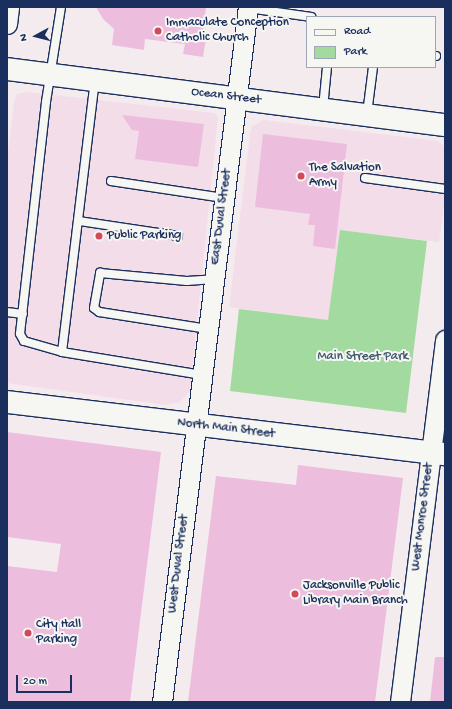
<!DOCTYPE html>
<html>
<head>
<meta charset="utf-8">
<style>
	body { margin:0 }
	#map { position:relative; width:452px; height:709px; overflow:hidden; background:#f4ebee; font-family:"Gochi Hand",sans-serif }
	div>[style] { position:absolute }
	.built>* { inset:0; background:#f2dde9 }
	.green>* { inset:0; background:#a2da9f }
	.building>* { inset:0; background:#edbdde }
	.roads { filter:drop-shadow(1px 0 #1b2f5e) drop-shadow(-1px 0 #1b2f5e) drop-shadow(0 1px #1b2f5e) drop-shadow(0 -1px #1b2f5e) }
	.service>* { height:8px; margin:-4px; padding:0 4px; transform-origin:4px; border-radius:4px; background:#f6f6f2 }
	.tertiary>* { height:19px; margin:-9.5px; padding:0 9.5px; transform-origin:9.5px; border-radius:9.5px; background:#f6f6f2 }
	.primary>* { height:22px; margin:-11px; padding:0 11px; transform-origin:11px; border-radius:11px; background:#f6f6f2 }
	.dots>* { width:11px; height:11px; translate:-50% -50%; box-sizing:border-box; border:2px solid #f6f6f2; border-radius:50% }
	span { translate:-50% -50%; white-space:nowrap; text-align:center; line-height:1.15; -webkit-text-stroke:4px #f6f6f2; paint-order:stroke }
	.poi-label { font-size:13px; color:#1b2f5e }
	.left { translate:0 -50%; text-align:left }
	.street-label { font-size:13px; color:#1b2f5e }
	.park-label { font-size:13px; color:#3d5a6e }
	.frame { position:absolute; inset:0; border:8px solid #1b2f5e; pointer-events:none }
	.legend { position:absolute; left:306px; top:16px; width:130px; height:52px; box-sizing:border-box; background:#f6f6f2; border:1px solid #9ea6b7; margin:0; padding:5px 7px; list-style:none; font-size:12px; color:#1b2f5e }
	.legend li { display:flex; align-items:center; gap:8px; height:20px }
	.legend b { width:20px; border:1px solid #9ea6b7 }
	.north { position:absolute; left:16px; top:16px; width:40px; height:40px; -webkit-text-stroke:3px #f6f6f2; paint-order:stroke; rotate:263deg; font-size:11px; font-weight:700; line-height:16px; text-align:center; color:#1b2f5e }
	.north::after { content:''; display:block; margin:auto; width:14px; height:18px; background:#1b2f5e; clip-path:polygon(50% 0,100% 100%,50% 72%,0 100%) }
	.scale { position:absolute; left:16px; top:675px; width:56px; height:18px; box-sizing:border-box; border:2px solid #1b2f5e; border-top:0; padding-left:5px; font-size:12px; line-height:14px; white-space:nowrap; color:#1b2f5e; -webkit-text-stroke:3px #f6f6f2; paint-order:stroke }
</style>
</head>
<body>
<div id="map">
	<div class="built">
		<i style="clip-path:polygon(27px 92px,214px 113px,218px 117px,190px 391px,180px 402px,165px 405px,7px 383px,7px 160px,14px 103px,17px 94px)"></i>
		<i style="clip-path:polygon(264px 120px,438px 141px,445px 147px,445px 197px,439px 242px,340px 230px,328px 320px,229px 307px,250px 135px,252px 126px)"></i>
	</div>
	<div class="green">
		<i style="clip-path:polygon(340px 230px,427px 241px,406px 413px,230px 391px,239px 309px,328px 320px)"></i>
	</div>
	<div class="building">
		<i style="clip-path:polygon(96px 7px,206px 7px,202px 38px,206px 38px,203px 57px,183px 54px,185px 44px,145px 39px,144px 50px,112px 45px,114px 29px,103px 19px)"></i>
		<i style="clip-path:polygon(122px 115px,204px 124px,198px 167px,135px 159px,139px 131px,132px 130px)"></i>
		<i style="clip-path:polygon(263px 134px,347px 144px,335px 249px,313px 246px,315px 225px,308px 225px,310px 214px,255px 207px)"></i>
		<i style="clip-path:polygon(7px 432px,161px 452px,130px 702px,7px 702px,7px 566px,57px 572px,61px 544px,7px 537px)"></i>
		<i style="clip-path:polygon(298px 465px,403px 478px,375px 702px,188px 702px,216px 476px,296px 485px)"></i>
		<i style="clip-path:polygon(435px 657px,445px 657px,445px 702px,430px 702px)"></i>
	</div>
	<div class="roads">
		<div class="service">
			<i style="left:61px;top:7px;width:96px;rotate:99deg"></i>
			<i style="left:46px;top:102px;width:233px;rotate:96.4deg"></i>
			<i style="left:20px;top:334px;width:8px;rotate:60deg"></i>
			<i style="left:24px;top:341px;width:40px;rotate:16deg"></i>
			<i style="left:62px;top:352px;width:273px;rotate:-83.1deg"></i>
			<i style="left:248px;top:8px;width:64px;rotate:8.1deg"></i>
			<i style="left:435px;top:56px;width:1px"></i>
			<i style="left:323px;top:108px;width:41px;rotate:-84.4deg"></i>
			<i style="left:367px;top:114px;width:47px;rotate:-82.7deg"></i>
			<i style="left:365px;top:178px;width:81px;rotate:7.8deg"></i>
			<i style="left:111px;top:181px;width:114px;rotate:8.6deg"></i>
			<i style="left:79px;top:221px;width:100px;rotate:8.6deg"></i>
			<i style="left:7px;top:312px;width:16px;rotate:7deg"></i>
			<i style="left:208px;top:329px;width:110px;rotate:-171.1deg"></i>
			<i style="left:99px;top:312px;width:6px;rotate:-141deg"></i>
			<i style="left:94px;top:308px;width:36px;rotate:-80deg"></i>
			<i style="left:100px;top:273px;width:87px;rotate:5.3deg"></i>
			<i style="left:187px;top:281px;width:27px;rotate:-4deg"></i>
			<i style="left:62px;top:352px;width:142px;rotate:9.3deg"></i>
		</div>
		<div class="tertiary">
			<i style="left:7px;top:24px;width:17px;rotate:-83deg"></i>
			<i style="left:162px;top:702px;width:700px;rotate:-82.95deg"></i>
			<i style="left:400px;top:702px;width:365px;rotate:-82.9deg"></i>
		</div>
		<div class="primary">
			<i style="left:7px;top:69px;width:442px;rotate:7.3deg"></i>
			<i style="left:7px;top:402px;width:441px;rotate:6.8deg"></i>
		</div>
	</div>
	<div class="dots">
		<i style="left:158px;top:31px;background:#d1495b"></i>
		<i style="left:301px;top:176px;background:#d1495b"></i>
		<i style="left:99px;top:236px;background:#d1495b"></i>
		<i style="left:295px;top:594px;background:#d1495b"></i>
		<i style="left:28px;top:633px;background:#d1495b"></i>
	</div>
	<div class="poi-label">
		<span class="left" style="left:166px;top:31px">Immaculate Conception<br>Catholic Church</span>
		<span class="left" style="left:309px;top:176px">The Salvation<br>Army</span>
		<span class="left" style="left:107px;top:236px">Public Parking</span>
		<span class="left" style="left:303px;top:594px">Jacksonville Public<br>Library Main Branch</span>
		<span class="left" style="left:36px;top:633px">City Hall<br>Parking</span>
	</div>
	<div class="street-label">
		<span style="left:226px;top:97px;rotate:7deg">Ocean Street</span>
		<span style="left:222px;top:217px;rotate:-83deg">East Duval Street</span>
		<span style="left:226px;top:429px;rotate:7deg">North Main Street</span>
		<span style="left:423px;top:517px;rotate:-83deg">West Monroe Street</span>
		<span style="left:179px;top:564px;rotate:-83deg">West Duval Street</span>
	</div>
	<div class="park-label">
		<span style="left:363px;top:357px">Main Street Park</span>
	</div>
	<div class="frame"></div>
	<ul class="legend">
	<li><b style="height:5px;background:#f6f6f2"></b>Road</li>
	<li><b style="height:11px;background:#a2da9f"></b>Park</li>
	</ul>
	<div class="north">N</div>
	<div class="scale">20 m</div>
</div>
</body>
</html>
